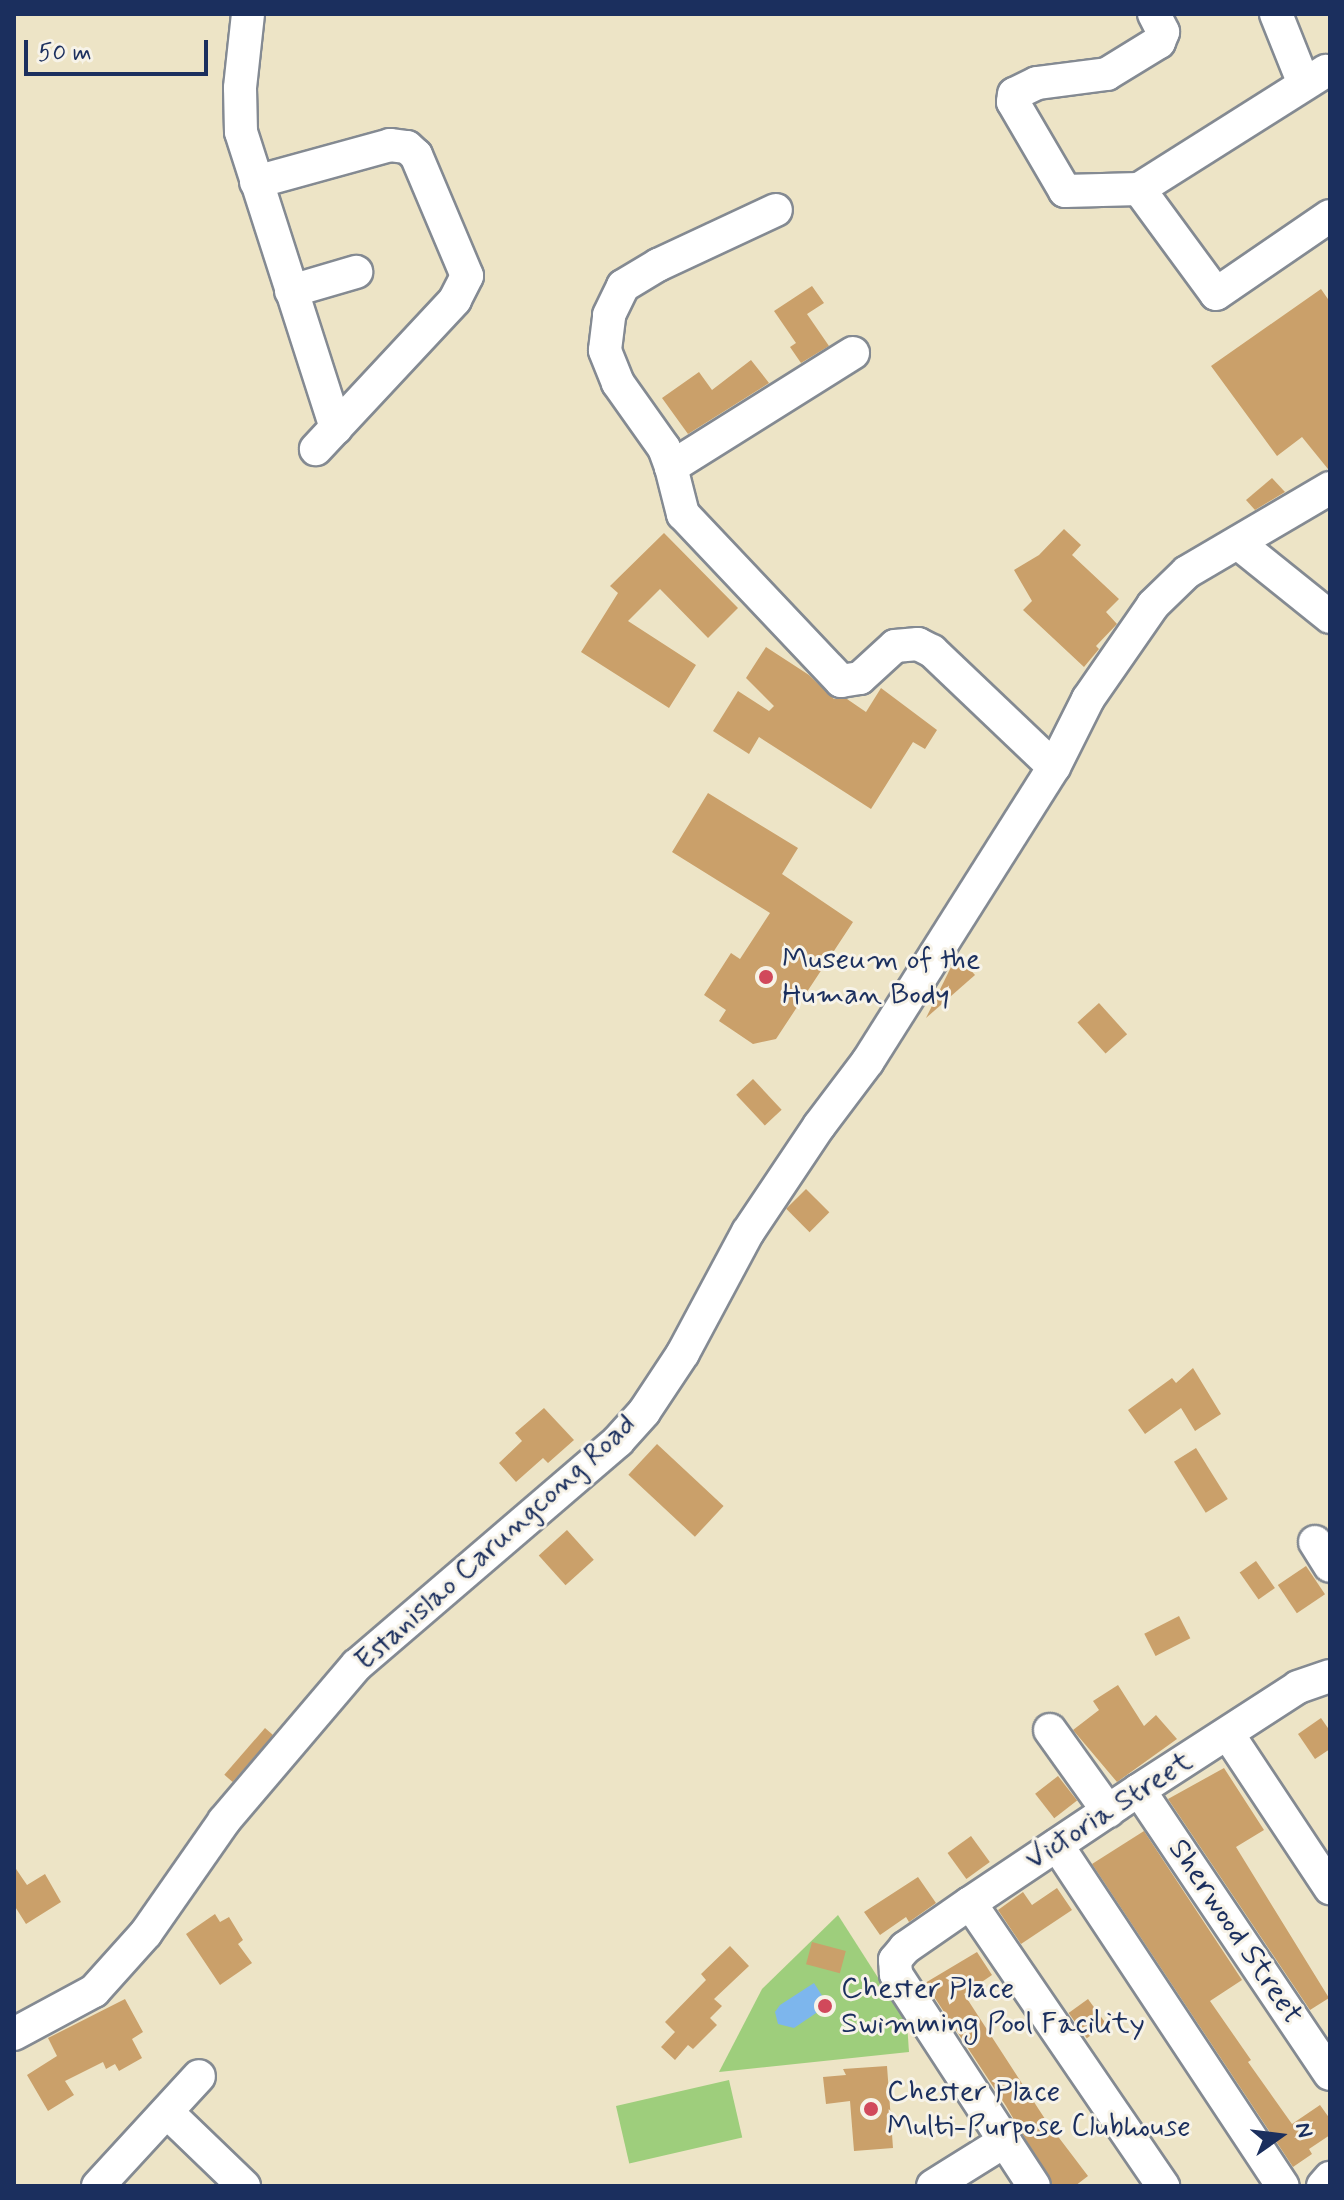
<!DOCTYPE html>
<html>
<head>
<meta charset="utf-8">
<style>
	body { margin:0 }
	#map { position:relative; width:1344px; height:2200px; overflow:hidden; background:#ede4c6; font-family:Mynerve,sans-serif }
	div>[style] { position:absolute }
	.green>* { inset:0; background:#9ece7c; transform-origin:0 0 }
	.water>* { inset:0; background:#7db6ed }
	.building>* { inset:0; background:#caa06a; transform-origin:0 0 }
	.roads { filter:drop-shadow(2px 0 #848a92) drop-shadow(-2px 0 #848a92) drop-shadow(0 2px #848a92) drop-shadow(0 -2px #848a92) }
	.minor>* { height:32px; margin:-16px; padding:0 16px; transform-origin:16px; border-radius:16px; background:#fff }
	.dots>* { width:22px; height:22px; translate:-50% -50%; box-sizing:border-box; border:4px solid #f7f3e8; border-radius:50% }
	span { translate:-50% -50%; white-space:nowrap; text-align:center; line-height:1.15; -webkit-text-stroke:6px #f7f3e8; paint-order:stroke }
	.poi-label { font-size:30px; color:#1b2f5e }
	.left { translate:0 -50%; text-align:left }
	.street-label { font-size:30px; color:#1b2f5e }
	.frame { position:absolute; inset:0; border:16px solid #1b2f5e; pointer-events:none }
	.north { position:absolute; left:1240px; top:2096px; width:80px; height:80px; -webkit-text-stroke:6px #f7f3e8; paint-order:stroke; rotate:76deg; font-size:22px; font-weight:700; line-height:32px; text-align:center; color:#1b2f5e }
	.north::after { content:''; display:block; margin:auto; width:28px; height:36px; background:#1b2f5e; clip-path:polygon(50% 0,100% 100%,50% 72%,0 100%) }
	.scale { position:absolute; left:24px; top:40px; width:184px; height:36px; box-sizing:border-box; border:4px solid #1b2f5e; border-top:0; padding-left:10px; font-size:24px; line-height:28px; white-space:nowrap; color:#1b2f5e; -webkit-text-stroke:6px #f7f3e8; paint-order:stroke }
</style>
</head>
<body>
<div id="map">
	<div class="green">
		<i style="clip-path:polygon(838px 1915px,907px 2023px,909px 2052px,719px 2072px,762px 1989px)"></i>
		<i style="left:729px;top:2080px;width:59px;height:116px;rotate:77deg"></i>
	</div>
	<div class="water">
		<i style="clip-path:polygon(814px 1983px,828px 2005px,794px 2028px,778px 2024px,775px 2012px,780px 2005px)"></i>
	</div>
	<div class="building">
		<i style="clip-path:polygon(812px 286px,824px 303px,807px 314px,829px 346px,801px 363px,790px 347px,796px 343px,774px 311px)"></i>
		<i style="clip-path:polygon(1321px 289px,1330px 302px,1328px 469px,1302px 437px,1277px 456px,1211px 366px)"></i>
		<i style="clip-path:polygon(751px 360px,769px 383px,688px 434px,662px 398px,699px 372px,712px 390px)"></i>
		<i style="clip-path:polygon(1272px 478px,1285px 492px,1255px 510px,1246px 500px)"></i>
		<i style="clip-path:polygon(1064px 529px,1081px 545px,1072px 555px,1119px 599px,1106px 612px,1117px 624px,1096px 646px,1099px 649px,1084px 667px,1023px 610px,1032px 601px,1014px 570px,1039px 555px)"></i>
		<i style="clip-path:polygon(664px 533px,738px 608px,708px 638px,660px 589px,628px 621px,696px 665px,669px 708px,581px 652px,618px 593px,610px 586px)"></i>
		<i style="clip-path:polygon(766px 647px,809px 675px,834px 699px,847px 699px,866px 712px,881px 688px,937px 730px,925px 749px,913px 742px,871px 809px,759px 737px,749px 754px,713px 731px,738px 691px,769px 711px,774px 706px,746px 678px)"></i>
		<i style="clip-path:polygon(708px 793px,798px 848px,782px 874px,853px 922px,776px 1039px,753px 1044px,719px 1021px,726px 1010px,704px 995px,731px 953px,740px 959px,770px 913px,672px 852px)"></i>
		<i style="clip-path:polygon(957px 955px,975px 975px,926px 1018px,953px 963px)"></i>
		<i style="left:1099px;top:1003px;width:42px;height:29px;rotate:48deg"></i>
		<i style="left:753px;top:1079px;width:42px;height:23px;rotate:47deg"></i>
		<i style="left:806px;top:1189px;width:33px;height:28px;rotate:45deg"></i>
		<i style="clip-path:polygon(1193px 1368px,1221px 1414px,1195px 1431px,1181px 1408px,1145px 1434px,1128px 1410px,1172px 1378px,1176px 1383px)"></i>
		<i style="clip-path:polygon(544px 1408px,574px 1440px,548px 1463px,543px 1458px,516px 1482px,499px 1463px,522px 1441px,515px 1433px)"></i>
		<i style="left:657px;top:1444px;width:91px;height:42px;rotate:43deg"></i>
		<i style="left:1196px;top:1448px;width:60px;height:26px;rotate:58deg"></i>
		<i style="left:567px;top:1530px;width:40px;height:38px;rotate:48deg"></i>
		<i style="left:1256px;top:1561px;width:33px;height:20px;rotate:55deg"></i>
		<i style="left:1306px;top:1566px;width:34px;height:34px;rotate:56deg"></i>
		<i style="left:1179px;top:1616px;width:25px;height:39px;rotate:63deg"></i>
		<i style="clip-path:polygon(1118px 1685px,1144px 1726px,1156px 1715px,1177px 1739px,1117px 1782px,1073px 1730px,1099px 1710px,1093px 1701px)"></i>
		<i style="clip-path:polygon(1321px 1718px,1330px 1731px,1330px 1749px,1315px 1759px,1298px 1734px)"></i>
		<i style="left:265px;top:1728px;width:11px;height:62px;rotate:41deg"></i>
		<i style="clip-path:polygon(1224px 1768px,1264px 1830px,1236px 1847px,1329px 1998px,1310px 2010px,1168px 1799px)"></i>
		<i style="left:1058px;top:1776px;width:31px;height:29px;rotate:52deg"></i>
		<i style="clip-path:polygon(1144px 1831px,1242px 1980px,1210px 2001px,1251px 2060px,1248px 2062px,1292px 2124px,1320px 2105px,1330px 2119px,1330px 2135px,1309px 2149px,1312px 2154px,1293px 2167px,1092px 1864px)"></i>
		<i style="left:971px;top:1836px;width:32px;height:29px;rotate:54deg"></i>
		<i style="clip-path:polygon(14px 1866px,27px 1885px,45px 1874px,61px 1902px,26px 1924px,14px 1905px)"></i>
		<i style="clip-path:polygon(918px 1877px,936px 1903px,909px 1922px,906px 1917px,880px 1935px,864px 1912px)"></i>
		<i style="clip-path:polygon(1057px 1888px,1072px 1910px,1021px 1944px,998px 1910px,1023px 1892px,1032px 1905px)"></i>
		<i style="clip-path:polygon(215px 1914px,220px 1922px,229px 1917px,243px 1940px,238px 1944px,252px 1963px,220px 1985px,186px 1934px)"></i>
		<i style="left:812px;top:1942px;width:35px;height:23px;rotate:15deg"></i>
		<i style="clip-path:polygon(730px 1946px,749px 1966px,714px 1999px,722px 2006px,710px 2018px,717px 2025px,693px 2049px,688px 2045px,675px 2060px,661px 2047px,675px 2032px,665px 2022px,706px 1980px,701px 1974px)"></i>
		<i style="clip-path:polygon(977px 1952px,992px 1975px,964px 1994px,1047px 2122px,1088px 2176px,1075px 2186px,1053px 2186px,1006px 2106px,925px 1983px)"></i>
		<i style="clip-path:polygon(125px 1999px,143px 2032px,132px 2039px,142px 2058px,119px 2071px,115px 2064px,106px 2069px,103px 2062px,65px 2081px,74px 2095px,48px 2111px,27px 2075px,57px 2056px,48px 2038px)"></i>
		<i style="left:1088px;top:1999px;width:31px;height:24px;rotate:54deg"></i>
		<i style="clip-path:polygon(887px 2066px,893px 2148px,854px 2151px,850px 2101px,826px 2104px,823px 2077px,846px 2075px,843px 2069px)"></i>
	</div>
	<div class="roads">
		<div class="minor">
			<i style="left:248px;top:14px;width:74px;rotate:96.2deg"></i>
			<i style="left:240px;top:88px;width:44px;rotate:88.7deg"></i>
			<i style="left:241px;top:132px;width:311px;rotate:72.2deg"></i>
			<i style="left:1154px;top:14px;width:20px;rotate:63deg"></i>
			<i style="left:1163px;top:32px;width:11px;rotate:112deg"></i>
			<i style="left:1159px;top:42px;width:61px;rotate:148.4deg"></i>
			<i style="left:1107px;top:74px;width:71px;rotate:172.7deg"></i>
			<i style="left:1037px;top:83px;width:25px;rotate:154deg"></i>
			<i style="left:1014px;top:94px;width:8px;rotate:97deg"></i>
			<i style="left:1013px;top:102px;width:103px;rotate:59.7deg"></i>
			<i style="left:1065px;top:191px;width:74px;rotate:-1.5deg"></i>
			<i style="left:1139px;top:189px;width:221px;rotate:-32.3deg"></i>
			<i style="left:1276px;top:14px;width:75px;rotate:68.2deg"></i>
			<i style="left:256px;top:182px;width:139px;rotate:-15.4deg"></i>
			<i style="left:390px;top:145px;width:17px;rotate:7deg"></i>
			<i style="left:407px;top:147px;width:12px;rotate:42deg"></i>
			<i style="left:416px;top:155px;width:131px;rotate:67.1deg"></i>
			<i style="left:467px;top:276px;width:27px;rotate:117deg"></i>
			<i style="left:455px;top:300px;width:204px;rotate:133deg"></i>
			<i style="left:1139px;top:189px;width:130px;rotate:53.7deg"></i>
			<i style="left:1216px;top:294px;width:138px;rotate:-34.4deg"></i>
			<i style="left:291px;top:291px;width:68px;rotate:-16.3deg"></i>
			<i style="left:853px;top:353px;width:215px;rotate:147.9deg"></i>
			<i style="left:671px;top:467px;width:49px;rotate:75.7deg"></i>
			<i style="left:683px;top:514px;width:230px;rotate:46.6deg"></i>
			<i style="left:841px;top:681px;width:19px;rotate:-9deg"></i>
			<i style="left:860px;top:678px;width:47px;rotate:-42.4deg"></i>
			<i style="left:895px;top:646px;width:23px;rotate:-5deg"></i>
			<i style="left:918px;top:644px;width:16px;rotate:27deg"></i>
			<i style="left:932px;top:651px;width:168px;rotate:43.6deg"></i>
			<i style="left:671px;top:467px;width:20px;rotate:-110deg"></i>
			<i style="left:664px;top:448px;width:80px;rotate:-125.3deg"></i>
			<i style="left:618px;top:383px;width:35px;rotate:-112deg"></i>
			<i style="left:605px;top:350px;width:35px;rotate:-83deg"></i>
			<i style="left:609px;top:315px;width:32px;rotate:-64deg"></i>
			<i style="left:623px;top:286px;width:41px;rotate:-31deg"></i>
			<i style="left:658px;top:265px;width:130px;rotate:-25deg"></i>
			<i style="left:1238px;top:543px;width:118px;rotate:38.8deg"></i>
			<i style="left:1315px;top:1542px;width:28px;rotate:58deg"></i>
			<i style="left:1050px;top:1730px;width:100px;rotate:54.4deg"></i>
			<i style="left:1228px;top:1734px;width:185px;rotate:56.5deg"></i>
			<i style="left:1139px;top:1790px;width:342px;rotate:56.1deg"></i>
			<i style="left:1057px;top:1845px;width:409px;rotate:56.5deg"></i>
			<i style="left:970px;top:1903px;width:343px;rotate:55.7deg"></i>
			<i style="left:14px;top:2034px;width:91px;rotate:-28.3deg"></i>
			<i style="left:94px;top:1991px;width:78px;rotate:-48.1deg"></i>
			<i style="left:146px;top:1933px;width:136px;rotate:-55.1deg"></i>
			<i style="left:224px;top:1821px;width:205px;rotate:-49.6deg"></i>
			<i style="left:357px;top:1665px;width:344px;rotate:-40.6deg"></i>
			<i style="left:618px;top:1441px;width:39px;rotate:-48deg"></i>
			<i style="left:644px;top:1412px;width:71px;rotate:-56.5deg"></i>
			<i style="left:683px;top:1353px;width:137px;rotate:-61.8deg"></i>
			<i style="left:748px;top:1232px;width:128px;rotate:-56.2deg"></i>
			<i style="left:819px;top:1126px;width:81px;rotate:-53deg"></i>
			<i style="left:868px;top:1061px;width:348px;rotate:-57.7deg"></i>
			<i style="left:1054px;top:767px;width:76px;rotate:-63.4deg"></i>
			<i style="left:1088px;top:699px;width:114px;rotate:-55.3deg"></i>
			<i style="left:1153px;top:605px;width:47px;rotate:-44.1deg"></i>
			<i style="left:1187px;top:572px;width:166px;rotate:-30.4deg"></i>
			<i style="left:167px;top:2112px;width:107px;rotate:43.9deg"></i>
			<i style="left:98px;top:2186px;width:149px;rotate:-47.4deg"></i>
			<i style="left:933px;top:2186px;width:85px;rotate:-32deg"></i>
			<i style="left:1034px;top:2186px;width:253px;rotate:-123.1deg"></i>
			<i style="left:896px;top:1974px;width:14px;rotate:-94deg"></i>
			<i style="left:895px;top:1960px;width:16px;rotate:-50deg"></i>
			<i style="left:905px;top:1948px;width:79px;rotate:-34.7deg"></i>
			<i style="left:970px;top:1903px;width:203px;rotate:-33.8deg"></i>
			<i style="left:1139px;top:1790px;width:189px;rotate:-32.9deg"></i>
			<i style="left:1298px;top:1687px;width:34px;rotate:-19deg"></i>
			<i style="left:1323px;top:2186px;width:11px;rotate:-49deg"></i>
		</div>
	</div>
	<div class="dots">
		<i style="left:766px;top:977px;background:#d1495b"></i>
		<i style="left:825px;top:2006px;background:#d1495b"></i>
		<i style="left:871px;top:2109px;background:#d1495b"></i>
	</div>
	<div class="poi-label">
		<span class="left" style="left:782px;top:977px">Museum of the<br>Human Body</span>
		<span class="left" style="left:841px;top:2006px">Chester Place<br>Swimming Pool Facility</span>
		<span class="left" style="left:887px;top:2109px">Chester Place<br>Multi-Purpose Clubhouse</span>
	</div>
	<div class="street-label">
		<span style="left:496px;top:1543px;rotate:-42deg">Estanislao Carungcong Road</span>
		<span style="left:1109px;top:1811px;rotate:-33deg">Victoria Street</span>
		<span style="left:1235px;top:1932px;rotate:56deg">Sherwood Street</span>
	</div>
	<div class="frame"></div>
	<div class="north">N</div>
	<div class="scale">50 m</div>
</div>
</body>
</html>
